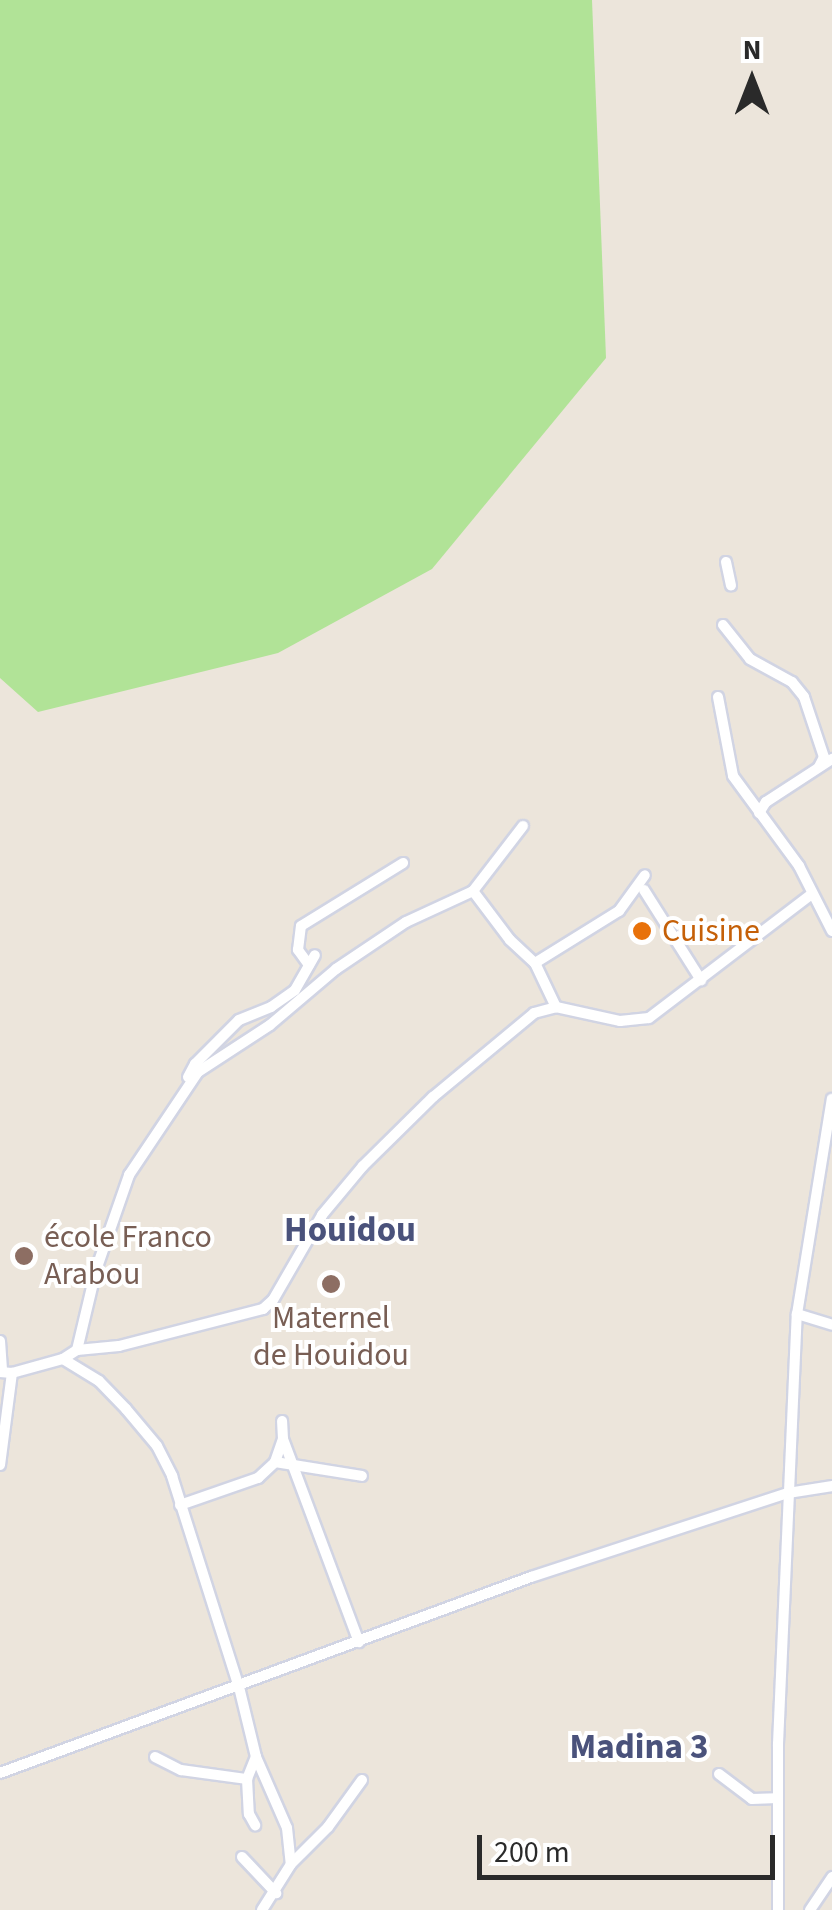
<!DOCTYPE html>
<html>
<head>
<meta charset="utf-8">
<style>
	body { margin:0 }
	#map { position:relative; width:832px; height:1910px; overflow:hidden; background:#ece5db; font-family:"Source Sans 3",sans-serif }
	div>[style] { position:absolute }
	.green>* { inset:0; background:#b1e397 }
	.roads { filter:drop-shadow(2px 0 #d1d4e3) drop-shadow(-2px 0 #d1d4e3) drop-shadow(0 2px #d1d4e3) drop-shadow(0 -2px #d1d4e3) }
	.minor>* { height:10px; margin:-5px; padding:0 5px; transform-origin:5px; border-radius:5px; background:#fff }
	.dots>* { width:28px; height:28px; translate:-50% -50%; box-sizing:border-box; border:5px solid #fff; border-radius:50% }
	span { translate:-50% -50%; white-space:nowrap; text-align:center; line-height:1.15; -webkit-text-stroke:8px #fff; paint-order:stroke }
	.food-label { font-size:32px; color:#c56008 }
	.left { translate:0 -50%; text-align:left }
	.education-label { font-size:32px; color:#785e54 }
	.neighbourhood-label { font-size:35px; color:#4a527b; font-weight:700 }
	.north { position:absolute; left:702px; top:30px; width:100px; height:100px; -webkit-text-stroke:8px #fff; paint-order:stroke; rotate:0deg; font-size:28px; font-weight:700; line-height:40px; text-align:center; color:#2a2a2a }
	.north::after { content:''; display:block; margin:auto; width:35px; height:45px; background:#2a2a2a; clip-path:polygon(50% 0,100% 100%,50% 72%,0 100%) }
	.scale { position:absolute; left:477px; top:1835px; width:298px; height:45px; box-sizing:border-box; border:5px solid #2a2a2a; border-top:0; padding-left:12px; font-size:30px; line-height:35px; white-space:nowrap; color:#2a2a2a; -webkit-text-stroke:8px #fff; paint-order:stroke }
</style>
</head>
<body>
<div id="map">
	<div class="green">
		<i style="clip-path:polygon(0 0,592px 0,606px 358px,432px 569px,278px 653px,38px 712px,0 678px)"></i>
	</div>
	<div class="roads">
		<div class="minor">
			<i style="left:726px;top:562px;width:24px;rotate:78deg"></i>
			<i style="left:723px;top:625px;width:43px;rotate:51.5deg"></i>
			<i style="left:750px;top:659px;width:48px;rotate:28.7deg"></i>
			<i style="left:792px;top:682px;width:19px;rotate:51deg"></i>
			<i style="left:804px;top:697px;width:63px;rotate:71.6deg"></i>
			<i style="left:824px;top:757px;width:11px;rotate:117deg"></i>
			<i style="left:718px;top:697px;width:80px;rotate:79.2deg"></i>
			<i style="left:733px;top:776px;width:112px;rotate:53.7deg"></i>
			<i style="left:799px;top:866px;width:73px;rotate:63.1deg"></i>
			<i style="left:759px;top:813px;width:13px;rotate:-58deg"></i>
			<i style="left:766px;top:802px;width:79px;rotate:-33.1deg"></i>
			<i style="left:644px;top:890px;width:107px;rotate:57.7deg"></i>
			<i style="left:473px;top:891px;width:61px;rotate:52.9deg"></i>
			<i style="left:510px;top:940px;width:34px;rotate:43deg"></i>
			<i style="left:535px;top:963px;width:49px;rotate:64.5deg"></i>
			<i style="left:535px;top:963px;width:99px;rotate:-31.8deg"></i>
			<i style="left:619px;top:911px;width:44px;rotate:-54.2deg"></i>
			<i style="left:309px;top:965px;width:19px;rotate:-126deg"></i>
			<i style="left:298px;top:950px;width:24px;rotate:-83deg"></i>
			<i style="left:301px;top:926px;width:120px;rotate:-31.7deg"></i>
			<i style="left:188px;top:1077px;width:15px;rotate:-62deg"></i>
			<i style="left:195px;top:1064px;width:62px;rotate:-45deg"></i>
			<i style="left:239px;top:1020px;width:35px;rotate:-22deg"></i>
			<i style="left:271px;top:1007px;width:29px;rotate:-35deg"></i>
			<i style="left:295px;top:990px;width:40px;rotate:-60.3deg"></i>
			<i style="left:797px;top:1314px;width:37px;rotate:17deg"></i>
			<i style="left:0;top:1341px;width:31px;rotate:86deg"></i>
			<i style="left:77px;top:1350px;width:82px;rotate:-76.6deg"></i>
			<i style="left:96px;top:1270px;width:101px;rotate:-70.8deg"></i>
			<i style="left:129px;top:1175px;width:124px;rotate:-56.2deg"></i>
			<i style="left:198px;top:1072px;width:86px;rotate:-33.1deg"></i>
			<i style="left:270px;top:1025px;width:87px;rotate:-40.3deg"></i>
			<i style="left:336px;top:969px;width:84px;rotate:-33.9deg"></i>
			<i style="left:406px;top:922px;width:74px;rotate:-24.8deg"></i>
			<i style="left:473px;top:891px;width:82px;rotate:-52.4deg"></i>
			<i style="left:63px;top:1359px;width:42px;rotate:31.4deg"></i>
			<i style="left:99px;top:1381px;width:39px;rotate:46deg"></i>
			<i style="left:126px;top:1409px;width:48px;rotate:50deg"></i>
			<i style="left:157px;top:1446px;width:34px;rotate:63deg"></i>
			<i style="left:172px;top:1476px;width:221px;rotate:72.4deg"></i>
			<i style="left:239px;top:1687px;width:72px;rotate:76.3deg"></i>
			<i style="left:256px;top:1757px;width:77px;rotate:66.4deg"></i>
			<i style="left:287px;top:1828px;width:36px;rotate:84deg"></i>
			<i style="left:0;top:1372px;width:12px;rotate:5deg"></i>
			<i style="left:12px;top:1373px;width:53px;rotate:-15.4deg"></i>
			<i style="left:63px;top:1359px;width:17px;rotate:-33deg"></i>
			<i style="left:77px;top:1350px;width:42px;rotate:-5.4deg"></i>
			<i style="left:119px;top:1346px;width:149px;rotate:-14.4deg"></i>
			<i style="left:263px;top:1309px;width:13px;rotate:-42deg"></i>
			<i style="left:273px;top:1300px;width:98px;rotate:-60deg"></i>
			<i style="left:322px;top:1215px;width:64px;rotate:-50.1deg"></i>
			<i style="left:363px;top:1166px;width:98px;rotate:-44.6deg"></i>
			<i style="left:433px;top:1097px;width:131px;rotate:-39.7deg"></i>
			<i style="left:534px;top:1013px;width:23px;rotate:-15deg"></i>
			<i style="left:556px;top:1007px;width:66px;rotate:12.3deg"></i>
			<i style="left:620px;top:1021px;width:29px;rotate:-6deg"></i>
			<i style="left:649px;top:1018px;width:205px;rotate:-37.3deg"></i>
			<i style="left:283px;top:1439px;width:217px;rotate:69.5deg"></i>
			<i style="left:275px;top:1462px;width:88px;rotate:9.1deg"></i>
			<i style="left:0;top:1465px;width:93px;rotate:-82.6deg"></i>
			<i style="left:180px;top:1505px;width:83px;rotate:-19.1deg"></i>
			<i style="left:258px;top:1478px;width:23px;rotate:-43deg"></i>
			<i style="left:275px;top:1462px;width:24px;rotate:-71deg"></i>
			<i style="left:283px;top:1439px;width:18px;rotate:-93deg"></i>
			<i style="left:155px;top:1757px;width:29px;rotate:27deg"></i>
			<i style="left:181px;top:1770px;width:67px;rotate:7.8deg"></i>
			<i style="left:247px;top:1779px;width:24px;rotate:-68deg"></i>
			<i style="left:0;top:1773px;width:566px;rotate:-20.26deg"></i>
			<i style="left:531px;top:1577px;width:270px;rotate:-18.1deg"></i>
			<i style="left:788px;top:1493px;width:45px;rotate:-9deg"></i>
			<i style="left:719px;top:1774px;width:41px;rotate:37.1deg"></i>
			<i style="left:752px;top:1799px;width:25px;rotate:-2deg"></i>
			<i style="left:247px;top:1779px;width:35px;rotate:87deg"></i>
			<i style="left:249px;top:1814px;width:13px;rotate:61deg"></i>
			<i style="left:242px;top:1857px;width:50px;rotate:46.6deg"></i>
			<i style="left:262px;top:1910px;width:54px;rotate:-57.8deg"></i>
			<i style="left:291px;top:1864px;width:52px;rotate:-45deg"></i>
			<i style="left:328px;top:1827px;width:58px;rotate:-54.1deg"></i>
			<i style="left:778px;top:1910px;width:166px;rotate:-90deg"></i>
			<i style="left:778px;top:1744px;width:430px;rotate:-87.5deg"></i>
			<i style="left:797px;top:1314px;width:218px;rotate:-80.8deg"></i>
			<i style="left:810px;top:1910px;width:40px;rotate:-56deg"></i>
		</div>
	</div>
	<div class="dots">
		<i style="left:642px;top:931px;background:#e8710a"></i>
		<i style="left:24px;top:1256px;background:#8d6e63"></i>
		<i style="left:331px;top:1284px;background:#8d6e63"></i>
	</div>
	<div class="food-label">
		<span class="left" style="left:662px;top:931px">Cuisine</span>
	</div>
	<div class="education-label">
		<span class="left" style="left:44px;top:1256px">école Franco<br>Arabou</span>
		<span style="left:331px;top:1337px">Maternel<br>de Houidou</span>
	</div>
	<div class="neighbourhood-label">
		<span style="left:350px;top:1230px">Houidou</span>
		<span style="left:639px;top:1747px">Madina 3</span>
	</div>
	<div class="north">N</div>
	<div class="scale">200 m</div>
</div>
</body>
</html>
